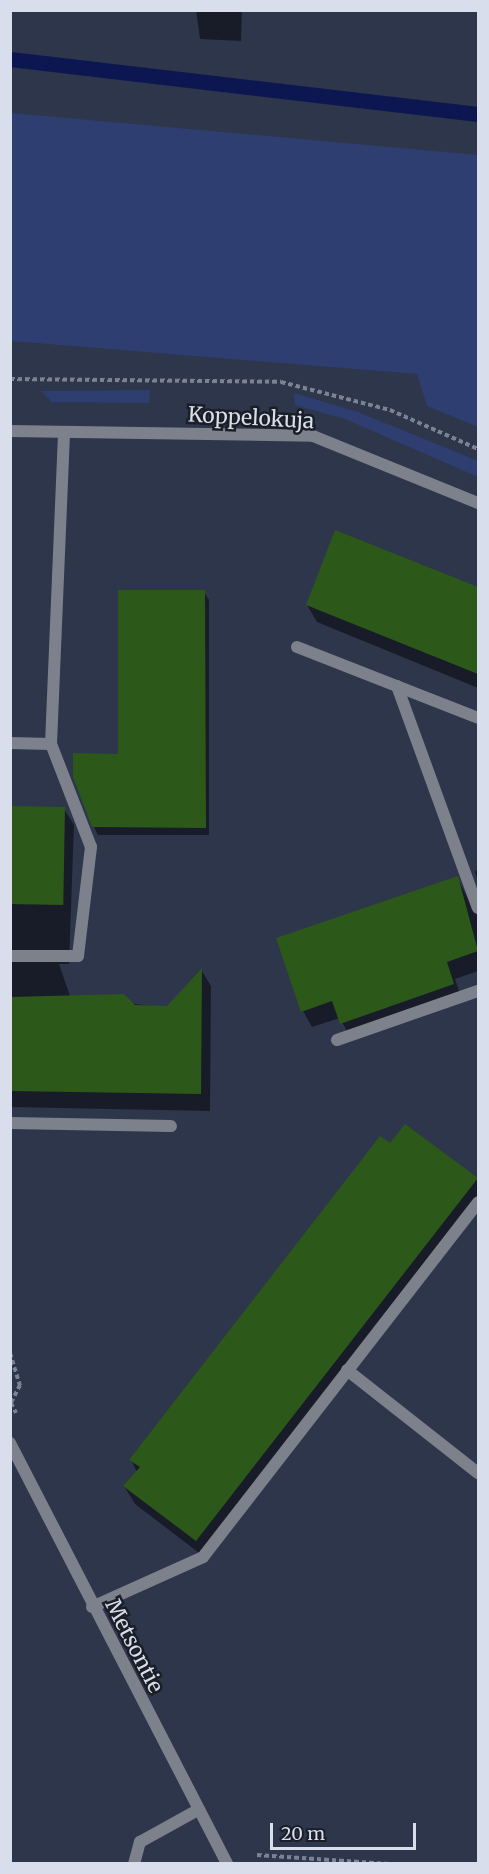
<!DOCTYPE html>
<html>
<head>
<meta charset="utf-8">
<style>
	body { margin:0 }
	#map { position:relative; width:489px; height:1874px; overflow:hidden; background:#2e364b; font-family:Merriweather,serif }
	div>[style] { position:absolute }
	.green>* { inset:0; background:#2e3e70 }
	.shadow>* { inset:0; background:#0007 }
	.stream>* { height:15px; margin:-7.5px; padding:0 7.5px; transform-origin:7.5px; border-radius:7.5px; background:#0c1751 }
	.building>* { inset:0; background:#2c5819; transform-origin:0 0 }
	.path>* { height:4px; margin-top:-2px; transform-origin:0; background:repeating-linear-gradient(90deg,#7b8293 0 4.5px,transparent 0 7.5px) }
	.lane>* { height:12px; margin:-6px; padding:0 6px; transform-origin:6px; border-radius:6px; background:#7d818c }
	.street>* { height:12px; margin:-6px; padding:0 6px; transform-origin:6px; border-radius:6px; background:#7d818c }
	span { translate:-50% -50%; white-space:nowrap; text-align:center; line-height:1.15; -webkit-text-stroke:5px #1a1e27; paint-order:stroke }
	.street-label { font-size:21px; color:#d8deeb }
	.frame { position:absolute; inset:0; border:12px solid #d8deeb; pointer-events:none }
	.scale { position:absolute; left:270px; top:1823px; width:146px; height:27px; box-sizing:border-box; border:3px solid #d8deeb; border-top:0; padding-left:8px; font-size:18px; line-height:21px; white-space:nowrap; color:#d8deeb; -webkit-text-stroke:4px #1a1e27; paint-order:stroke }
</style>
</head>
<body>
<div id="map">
	<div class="green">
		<i style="clip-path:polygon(11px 113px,478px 155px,478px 427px,427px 406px,417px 374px,11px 341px)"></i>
		<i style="clip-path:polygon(150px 390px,149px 403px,52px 402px,41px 391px)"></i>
		<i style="clip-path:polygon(294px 393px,358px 412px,478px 461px,478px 477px,345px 419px,295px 405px)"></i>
	</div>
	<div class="shadow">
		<i style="clip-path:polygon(196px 10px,242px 10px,241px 41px,200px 39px)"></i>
		<i style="clip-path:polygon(336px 532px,478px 590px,478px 688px,317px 622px,307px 605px)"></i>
		<i style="clip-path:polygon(204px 592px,209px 600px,209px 835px,98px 835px,94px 827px,120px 756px)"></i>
		<i style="clip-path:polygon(10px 808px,64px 809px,74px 825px,69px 964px,59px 964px,70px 996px,168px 1008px,202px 971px,211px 986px,210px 1111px,10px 1107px)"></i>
		<i style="clip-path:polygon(478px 869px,478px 881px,475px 872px)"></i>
		<i style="clip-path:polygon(457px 878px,478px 917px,478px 971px,455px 979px,462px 1000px,351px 1039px,340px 1018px,312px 1027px,303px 1011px)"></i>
		<i style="clip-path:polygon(405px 1126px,478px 1178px,478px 1209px,207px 1559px,135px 1504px,124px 1486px,137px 1472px,131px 1460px)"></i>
	</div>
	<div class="stream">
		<i style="left:10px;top:59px;width:471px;rotate:6.7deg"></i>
	</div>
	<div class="building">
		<i style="clip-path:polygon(335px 530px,478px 587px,478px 674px,306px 605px)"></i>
		<i style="clip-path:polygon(118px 590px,205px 590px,206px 828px,92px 827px,73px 777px,73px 753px,118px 754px)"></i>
		<i style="left:10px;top:806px;width:55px;height:98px;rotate:1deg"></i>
		<i style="clip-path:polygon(458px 876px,478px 951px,447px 962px,454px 984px,340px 1024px,332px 1001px,301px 1012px,276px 938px)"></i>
		<i style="clip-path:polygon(202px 968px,201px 1094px,10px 1091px,10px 997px,124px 994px,135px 1005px,167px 1006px)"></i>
		<i style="clip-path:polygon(405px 1124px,478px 1178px,196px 1541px,123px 1486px,140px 1467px,129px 1460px,380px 1136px,390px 1143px)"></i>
	</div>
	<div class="path">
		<i style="left:10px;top:379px;width:271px;rotate:0.6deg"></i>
		<i style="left:281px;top:382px;width:113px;rotate:14.4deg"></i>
		<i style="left:390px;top:410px;width:96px;rotate:23.9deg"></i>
		<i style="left:10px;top:1353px;width:34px;rotate:73deg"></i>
		<i style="left:20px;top:1385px;width:20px;rotate:117deg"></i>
		<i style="left:11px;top:1403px;width:11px;rotate:63deg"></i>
		<i style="left:257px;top:1855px;width:133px;rotate:3.9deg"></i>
	</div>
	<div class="lane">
		<i style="left:297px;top:647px;width:194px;rotate:21.4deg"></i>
		<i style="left:397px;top:686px;width:236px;rotate:70deg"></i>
		<i style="left:10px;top:743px;width:41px;rotate:1.4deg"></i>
		<i style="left:51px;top:744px;width:312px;rotate:-87.6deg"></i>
		<i style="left:10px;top:956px;width:68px"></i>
		<i style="left:78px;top:956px;width:110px;rotate:-83.2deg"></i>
		<i style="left:91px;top:847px;width:110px;rotate:-111.2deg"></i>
		<i style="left:337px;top:1040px;width:149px;rotate:-19.2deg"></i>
		<i style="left:10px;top:1123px;width:161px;rotate:1.1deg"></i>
		<i style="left:347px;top:1370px;width:167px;rotate:38.2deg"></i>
		<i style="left:92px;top:1607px;width:122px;rotate:-24.2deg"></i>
		<i style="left:203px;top:1557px;width:449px;rotate:-52.2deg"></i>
		<i style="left:134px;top:1864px;width:23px;rotate:-75deg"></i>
		<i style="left:140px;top:1842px;width:66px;rotate:-28.9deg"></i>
	</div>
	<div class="street">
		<i style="left:10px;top:431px;width:303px;rotate:0.9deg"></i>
		<i style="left:313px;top:436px;width:178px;rotate:22.1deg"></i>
		<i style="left:10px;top:1443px;width:474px;rotate:62.7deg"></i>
	</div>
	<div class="street-label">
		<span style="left:251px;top:418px;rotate:3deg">Koppelokuja</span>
		<span style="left:134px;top:1646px;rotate:63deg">Metsontie</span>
	</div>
	<div class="frame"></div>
	<div class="scale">20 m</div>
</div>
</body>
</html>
